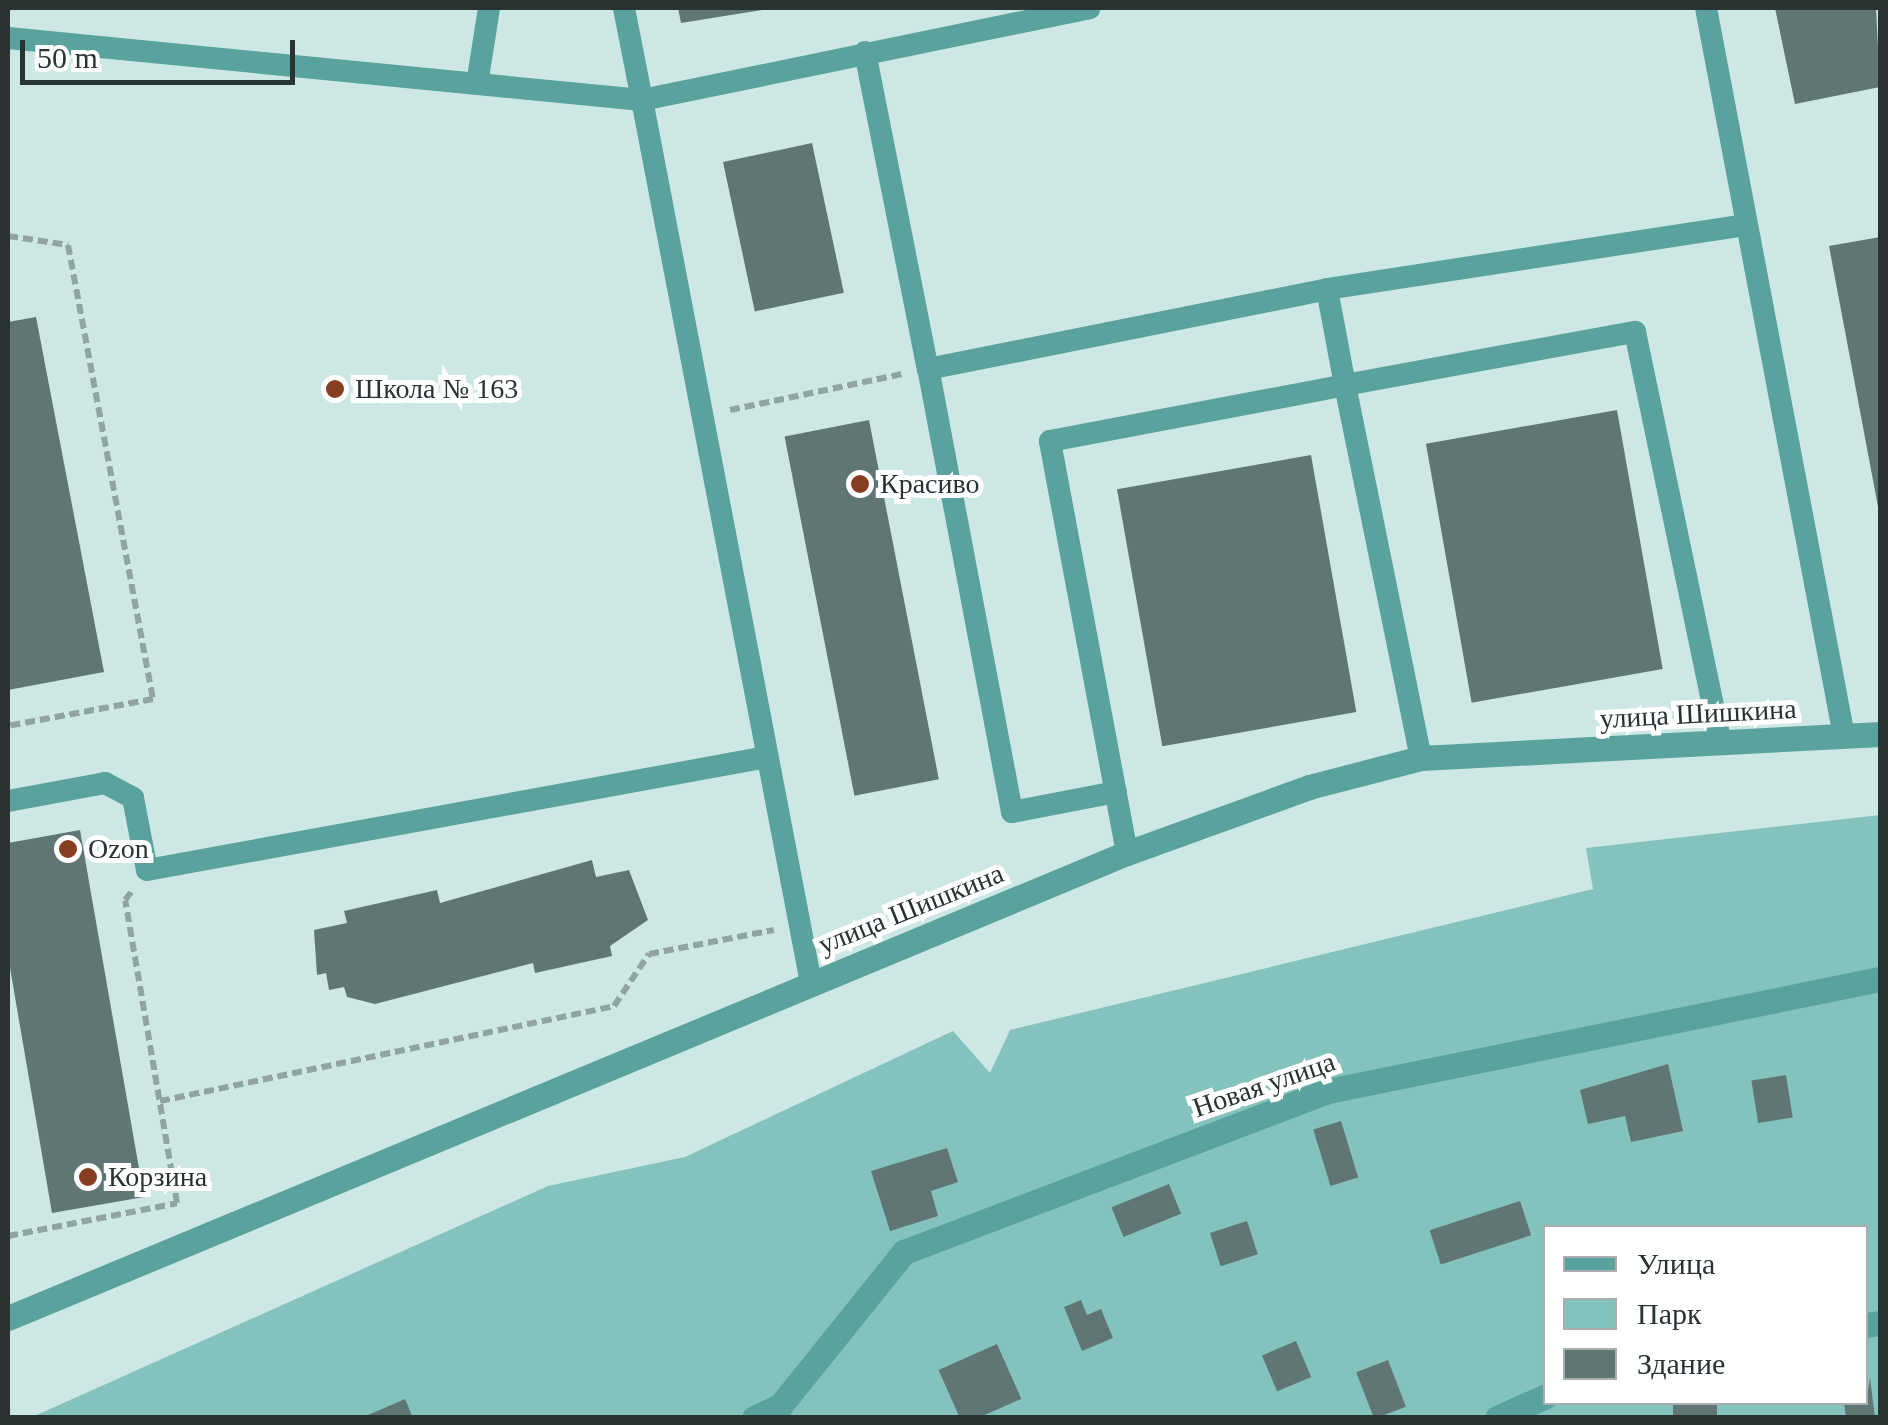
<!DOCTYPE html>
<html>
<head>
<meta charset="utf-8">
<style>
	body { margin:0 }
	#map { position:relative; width:1888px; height:1425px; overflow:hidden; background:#cde7e5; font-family:Georgia,serif }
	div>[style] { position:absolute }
	.green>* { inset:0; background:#84c2be }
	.building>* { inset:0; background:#607675; transform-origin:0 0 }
	.path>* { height:6px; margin-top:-3px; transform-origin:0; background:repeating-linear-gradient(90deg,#90a4a2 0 10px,transparent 0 15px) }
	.service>* { height:22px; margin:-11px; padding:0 11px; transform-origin:11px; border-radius:11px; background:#5aa29d }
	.minor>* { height:25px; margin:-12.5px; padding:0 12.5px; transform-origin:12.5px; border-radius:12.5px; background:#5aa29d }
	.dots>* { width:28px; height:28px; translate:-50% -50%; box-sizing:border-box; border:5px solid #fff; border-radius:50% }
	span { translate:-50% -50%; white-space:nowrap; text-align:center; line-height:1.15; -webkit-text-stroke:10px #fff; paint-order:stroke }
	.poi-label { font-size:28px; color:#293332 }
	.left { translate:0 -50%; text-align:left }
	.street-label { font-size:28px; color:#293332 }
	.frame { position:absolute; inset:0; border:10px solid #293332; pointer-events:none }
	.legend { position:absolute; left:1543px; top:1225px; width:325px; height:180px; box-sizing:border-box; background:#fff; border:2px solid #a9adad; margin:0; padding:12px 18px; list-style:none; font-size:30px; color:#293332 }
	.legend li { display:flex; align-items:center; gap:20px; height:50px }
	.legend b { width:50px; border:2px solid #a9adad }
	.scale { position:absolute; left:20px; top:40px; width:275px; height:45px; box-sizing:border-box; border:5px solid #293332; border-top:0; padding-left:12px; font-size:30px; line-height:35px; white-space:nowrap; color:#293332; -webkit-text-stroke:8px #fff; paint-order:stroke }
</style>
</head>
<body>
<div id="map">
	<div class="green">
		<i style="clip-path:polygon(evenodd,1880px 815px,1880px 1417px,30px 1418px,548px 1186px,685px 1157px,953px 1031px,990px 1073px,1010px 1030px,1593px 889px,1586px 848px,1880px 815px,1546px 1228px,1866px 1228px,1866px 1402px,1546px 1402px,1546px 1228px)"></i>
	</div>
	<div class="building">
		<i style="clip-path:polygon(678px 8px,762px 8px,762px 10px,681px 23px)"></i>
		<i style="clip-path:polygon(1775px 8px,1876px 8px,1880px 87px,1795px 104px)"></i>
		<i style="left:812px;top:143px;width:153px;height:91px;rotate:78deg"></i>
		<i style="clip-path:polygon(1880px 237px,1880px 512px,1879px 512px,1829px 246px)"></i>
		<i style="clip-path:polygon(36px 317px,104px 672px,8px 690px,8px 322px)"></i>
		<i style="left:1617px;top:410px;width:263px;height:194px;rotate:80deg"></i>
		<i style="left:869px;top:420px;width:366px;height:86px;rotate:79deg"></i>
		<i style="left:1311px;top:455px;width:261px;height:197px;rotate:80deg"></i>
		<i style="clip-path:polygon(80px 830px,144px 1197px,52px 1213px,8px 956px,8px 843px)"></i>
		<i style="clip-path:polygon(592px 860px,596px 877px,629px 870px,648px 920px,610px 946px,612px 956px,535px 973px,533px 963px,375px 1004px,347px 997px,344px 987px,329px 990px,326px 973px,317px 975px,314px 930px,347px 923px,344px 911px,437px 890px,440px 903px)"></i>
		<i style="clip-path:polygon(1668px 1064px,1683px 1131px,1631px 1142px,1625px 1116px,1588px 1124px,1580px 1090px)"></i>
		<i style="left:1786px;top:1075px;width:43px;height:35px;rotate:81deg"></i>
		<i style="left:1341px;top:1121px;width:59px;height:29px;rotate:73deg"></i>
		<i style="clip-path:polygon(947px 1148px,958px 1182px,931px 1191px,938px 1216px,890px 1231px,871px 1171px)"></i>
		<i style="left:1169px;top:1184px;width:32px;height:62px;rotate:68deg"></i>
		<i style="left:1520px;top:1201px;width:36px;height:95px;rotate:72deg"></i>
		<i style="left:1247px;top:1221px;width:35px;height:39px;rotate:72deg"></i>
		<i style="clip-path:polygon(1081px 1300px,1087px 1315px,1101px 1309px,1113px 1338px,1082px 1351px,1064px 1307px)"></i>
		<i style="left:1296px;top:1341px;width:39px;height:37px;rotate:67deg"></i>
		<i style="left:997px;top:1344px;width:60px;height:64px;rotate:66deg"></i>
		<i style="left:1388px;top:1360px;width:50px;height:34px;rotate:69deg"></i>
		<i style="clip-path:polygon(1870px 1378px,1875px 1418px,1846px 1418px,1844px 1402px,1866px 1402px)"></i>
		<i style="clip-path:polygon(405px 1399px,413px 1418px,361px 1418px)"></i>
		<i style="left:1717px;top:1402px;width:16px;height:44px;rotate:90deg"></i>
	</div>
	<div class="path">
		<i style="left:8px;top:236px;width:61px;rotate:8.5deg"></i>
		<i style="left:68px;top:245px;width:462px;rotate:79.4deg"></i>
		<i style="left:153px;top:699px;width:147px;rotate:169.5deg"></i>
		<i style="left:730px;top:410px;width:177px;rotate:-11.8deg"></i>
		<i style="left:160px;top:1101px;width:464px;rotate:-11.8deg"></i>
		<i style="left:614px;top:1006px;width:63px;rotate:-56.1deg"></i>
		<i style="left:649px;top:954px;width:127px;rotate:-10.9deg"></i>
		<i style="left:8px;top:1236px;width:172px;rotate:-11deg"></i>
		<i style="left:177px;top:1203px;width:307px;rotate:-99.7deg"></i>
		<i style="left:125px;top:900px;width:11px;rotate:-52deg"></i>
	</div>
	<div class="service">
		<i style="left:1706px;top:8px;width:741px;rotate:79.27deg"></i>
		<i style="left:8px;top:38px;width:637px;rotate:5.59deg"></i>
		<i style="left:642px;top:100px;width:94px;rotate:-101.1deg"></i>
		<i style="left:865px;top:52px;width:323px;rotate:78.8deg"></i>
		<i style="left:477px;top:84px;width:77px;rotate:-81deg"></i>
		<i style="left:1327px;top:289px;width:421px;rotate:-8.7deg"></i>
		<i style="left:1116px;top:792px;width:106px;rotate:169.1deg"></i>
		<i style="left:1012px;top:812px;width:451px;rotate:-100.7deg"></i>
		<i style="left:928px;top:369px;width:407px;rotate:-11.3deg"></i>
		<i style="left:1327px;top:289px;width:98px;rotate:79.4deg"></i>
		<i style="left:1345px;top:385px;width:295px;rotate:-10.4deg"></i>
		<i style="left:1635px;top:332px;width:419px;rotate:78.2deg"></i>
		<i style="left:8px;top:801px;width:99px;rotate:-10.5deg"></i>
		<i style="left:105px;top:783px;width:32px;rotate:28deg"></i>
		<i style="left:133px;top:798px;width:73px;rotate:79deg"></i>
		<i style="left:147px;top:870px;width:630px;rotate:-10.33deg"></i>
		<i style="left:1127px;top:853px;width:419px;rotate:-100.6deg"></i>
		<i style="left:1050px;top:441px;width:300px;rotate:-10.7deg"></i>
		<i style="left:1345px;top:385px;width:381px;rotate:78.5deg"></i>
		<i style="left:811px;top:983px;width:899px;rotate:-100.83deg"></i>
		<i style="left:642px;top:100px;width:457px;rotate:-11.6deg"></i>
	</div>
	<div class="minor">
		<i style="left:8px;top:1318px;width:1212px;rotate:-22.57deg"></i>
		<i style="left:1127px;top:853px;width:194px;rotate:-19.9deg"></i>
		<i style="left:1309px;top:787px;width:116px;rotate:-14.5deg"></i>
		<i style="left:1421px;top:758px;width:460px;rotate:-3deg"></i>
		<i style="left:1866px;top:1325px;width:14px;rotate:-8deg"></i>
		<i style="left:754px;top:1418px;width:29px;rotate:-25deg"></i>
		<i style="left:780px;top:1406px;width:198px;rotate:-51.2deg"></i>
		<i style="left:904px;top:1252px;width:454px;rotate:-20.8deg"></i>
		<i style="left:1328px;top:1091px;width:563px;rotate:-11.47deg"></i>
		<i style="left:1497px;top:1418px;width:54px;rotate:-24.2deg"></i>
	</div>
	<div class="dots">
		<i style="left:335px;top:389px;background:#863d21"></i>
		<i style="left:860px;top:484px;background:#863d21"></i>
		<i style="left:68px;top:849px;background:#863d21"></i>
		<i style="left:88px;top:1177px;background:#863d21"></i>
	</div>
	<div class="poi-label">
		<span class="left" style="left:355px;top:389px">Школа № 163</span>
		<span class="left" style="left:880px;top:484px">Красиво</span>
		<span class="left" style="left:88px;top:849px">Ozon</span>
		<span class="left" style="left:108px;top:1177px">Корзина</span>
	</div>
	<div class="street-label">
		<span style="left:1698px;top:714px;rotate:-3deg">улица Шишкина</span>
		<span style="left:911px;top:909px;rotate:-22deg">улица Шишкина</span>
		<span style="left:1264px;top:1085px;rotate:-19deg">Новая улица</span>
	</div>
	<div class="frame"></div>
	<ul class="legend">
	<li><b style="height:12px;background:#5aa29d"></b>Улица</li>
	<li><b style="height:28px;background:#84c2be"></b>Парк</li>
	<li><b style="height:28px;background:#607675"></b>Здание</li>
	</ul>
	<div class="scale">50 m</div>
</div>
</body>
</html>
